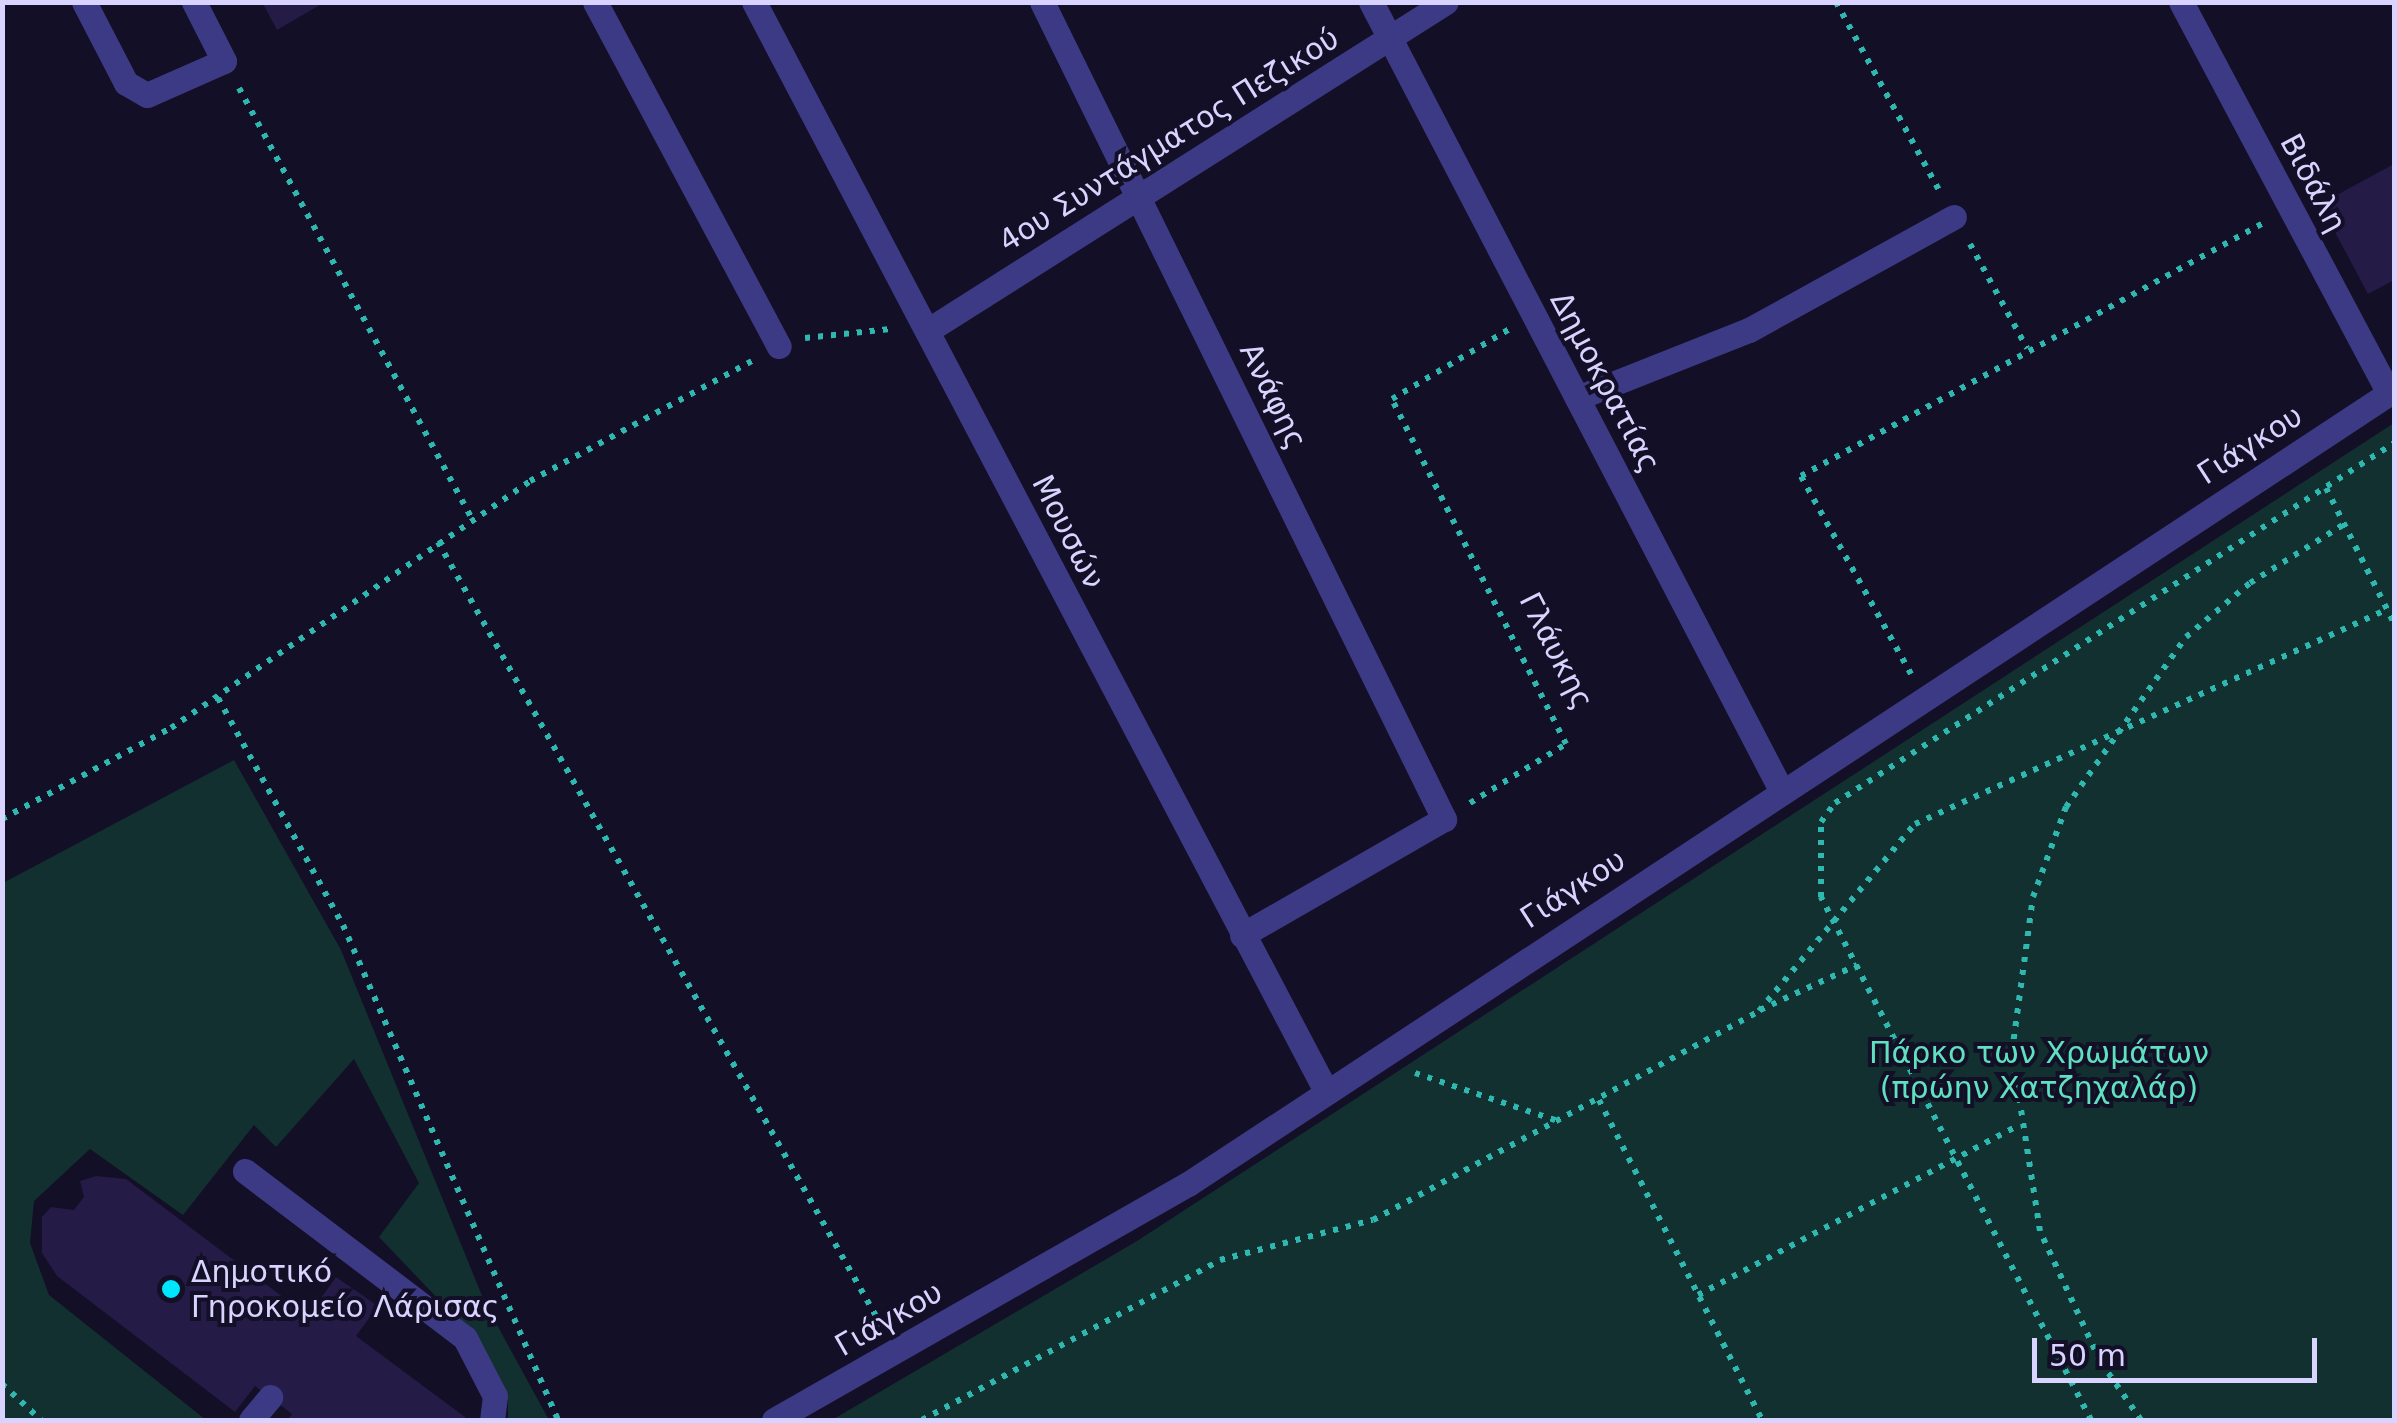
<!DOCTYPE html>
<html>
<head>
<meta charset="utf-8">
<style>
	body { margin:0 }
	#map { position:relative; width:2397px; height:1423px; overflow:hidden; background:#130f26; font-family:"DejaVu Sans",sans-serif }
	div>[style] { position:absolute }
	.green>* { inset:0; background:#12302f }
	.building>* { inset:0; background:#241b47 }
	.path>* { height:6px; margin-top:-3px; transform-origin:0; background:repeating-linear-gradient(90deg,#2fb8b0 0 5px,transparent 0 13px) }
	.minor>* { height:25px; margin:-12.5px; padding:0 12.5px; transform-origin:12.5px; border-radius:12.5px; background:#3d3a85 }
	.dots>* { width:28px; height:28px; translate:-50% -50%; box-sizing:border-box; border:5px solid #130f26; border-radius:50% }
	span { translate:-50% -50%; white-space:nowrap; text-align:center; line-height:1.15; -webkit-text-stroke:8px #130f26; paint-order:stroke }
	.street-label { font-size:30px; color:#d9d4ff }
	.park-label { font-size:30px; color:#5fe0c0 }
	.poi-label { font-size:30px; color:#d9d4ff }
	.left { translate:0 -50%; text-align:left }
	.frame { position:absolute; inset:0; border:5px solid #d9d4ff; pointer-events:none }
	.scale { position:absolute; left:2032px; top:1338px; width:285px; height:45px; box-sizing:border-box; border:5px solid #d9d4ff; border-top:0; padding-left:12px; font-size:30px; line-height:35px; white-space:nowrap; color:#d9d4ff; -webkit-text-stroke:8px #130f26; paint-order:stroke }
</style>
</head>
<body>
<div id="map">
	<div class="green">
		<i style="clip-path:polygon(2394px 423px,2394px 1420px,832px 1420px,1137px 1241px)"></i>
		<i style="clip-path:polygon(234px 760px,341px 950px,485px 1303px,549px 1420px,508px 1420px,508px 1396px,483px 1346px,379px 1237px,419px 1183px,354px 1059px,276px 1147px,254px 1125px,183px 1215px,90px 1149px,34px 1201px,30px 1243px,49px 1295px,206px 1420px,3px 1420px,3px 883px)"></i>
	</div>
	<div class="building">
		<i style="clip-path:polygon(262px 2px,325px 2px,277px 30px)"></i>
		<i style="clip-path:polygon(2394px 164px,2394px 280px,2368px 294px,2320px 204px)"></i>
		<i style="clip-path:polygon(96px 1176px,126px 1179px,308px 1316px,336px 1277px,378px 1306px,356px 1336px,469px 1420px,287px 1420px,292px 1414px,255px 1386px,235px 1412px,57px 1276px,42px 1253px,42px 1217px,51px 1207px,74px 1210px,84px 1197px,80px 1181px)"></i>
	</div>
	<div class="path">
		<i style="left:1836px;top:2px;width:214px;rotate:61.3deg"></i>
		<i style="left:239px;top:88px;width:492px;rotate:61.6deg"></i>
		<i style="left:1970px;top:244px;width:119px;rotate:61.3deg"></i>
		<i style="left:805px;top:338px;width:86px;rotate:-6deg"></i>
		<i style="left:2326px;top:488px;width:151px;rotate:63.3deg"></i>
		<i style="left:438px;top:542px;width:900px;rotate:60.5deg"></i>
		<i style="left:1911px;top:674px;width:227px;rotate:-119.1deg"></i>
		<i style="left:1801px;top:476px;width:531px;rotate:-28.69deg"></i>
		<i style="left:218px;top:698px;width:259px;rotate:61.2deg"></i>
		<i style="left:343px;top:925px;width:540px;rotate:66.52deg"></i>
		<i style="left:1470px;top:803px;width:113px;rotate:-31.6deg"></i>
		<i style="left:1566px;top:744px;width:386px;rotate:-116.8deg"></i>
		<i style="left:1392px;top:399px;width:139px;rotate:-30.8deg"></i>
		<i style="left:2px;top:819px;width:192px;rotate:-28.3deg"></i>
		<i style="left:171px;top:728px;width:436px;rotate:-34.5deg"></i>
		<i style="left:530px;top:481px;width:252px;rotate:-28.4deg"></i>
		<i style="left:1760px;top:1010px;width:107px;rotate:-24.9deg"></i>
		<i style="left:1415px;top:1073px;width:148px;rotate:18.6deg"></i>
		<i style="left:1599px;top:1100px;width:359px;rotate:63deg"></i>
		<i style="left:1698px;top:1295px;width:363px;rotate:-27.9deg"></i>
		<i style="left:2px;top:1384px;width:53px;rotate:42.7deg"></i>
		<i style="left:922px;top:1420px;width:338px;rotate:-28.2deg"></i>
		<i style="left:1220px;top:1260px;width:158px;rotate:-14.7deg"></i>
		<i style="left:1373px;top:1220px;width:439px;rotate:-28.4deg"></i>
		<i style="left:1759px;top:1011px;width:244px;rotate:-50.2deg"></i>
		<i style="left:1915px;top:824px;width:520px;rotate:-24.44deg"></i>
		<i style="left:2091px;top:1420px;width:589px;rotate:-117.31deg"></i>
		<i style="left:1821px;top:897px;width:75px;rotate:-90deg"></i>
		<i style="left:1821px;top:822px;width:24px;rotate:-54deg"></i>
		<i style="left:1835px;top:803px;width:665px;rotate:-32.78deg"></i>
		<i style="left:2141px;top:1420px;width:72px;rotate:-124.8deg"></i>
		<i style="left:2100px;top:1361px;width:143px;rotate:-114.8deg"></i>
		<i style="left:2040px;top:1231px;width:181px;rotate:-98.9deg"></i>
		<i style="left:2012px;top:1052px;width:156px;rotate:-82.3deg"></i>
		<i style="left:2033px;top:897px;width:96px;rotate:-69.9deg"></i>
		<i style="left:2066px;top:807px;width:208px;rotate:-54.8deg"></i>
		<i style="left:2186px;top:637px;width:84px;rotate:-40.2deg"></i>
		<i style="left:2250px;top:583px;width:113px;rotate:-32deg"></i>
	</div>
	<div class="minor">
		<i style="left:84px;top:2px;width:91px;rotate:62.6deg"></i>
		<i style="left:126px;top:83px;width:24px;rotate:30deg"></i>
		<i style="left:147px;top:95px;width:84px;rotate:-23.8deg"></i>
		<i style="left:224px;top:61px;width:66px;rotate:-117deg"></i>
		<i style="left:595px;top:2px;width:390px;rotate:61.9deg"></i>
		<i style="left:754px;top:2px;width:1230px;rotate:62.29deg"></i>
		<i style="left:1042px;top:2px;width:911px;rotate:63.8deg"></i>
		<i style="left:1444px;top:819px;width:233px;rotate:150.1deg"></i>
		<i style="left:1371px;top:2px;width:888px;rotate:62.51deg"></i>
		<i style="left:2181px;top:2px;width:443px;rotate:62deg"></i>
		<i style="left:927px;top:331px;width:614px;rotate:-32.37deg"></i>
		<i style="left:1577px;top:398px;width:185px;rotate:-21.6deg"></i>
		<i style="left:1749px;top:330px;width:234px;rotate:-28.9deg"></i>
		<i style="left:245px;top:1171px;width:276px;rotate:37.2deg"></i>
		<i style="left:465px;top:1338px;width:65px;rotate:62.7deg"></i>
		<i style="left:495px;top:1396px;width:24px;rotate:97deg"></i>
		<i style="left:251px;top:1420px;width:30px;rotate:-50deg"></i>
		<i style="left:774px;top:1420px;width:477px;rotate:-29.7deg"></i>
		<i style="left:1188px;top:1184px;width:1444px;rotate:-33.36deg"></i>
	</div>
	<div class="dots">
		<i style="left:171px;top:1289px;background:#00e5ff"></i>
	</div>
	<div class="street-label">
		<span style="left:1169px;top:140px;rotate:-32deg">4ου Συντάγματος Πεζικού</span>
		<span style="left:2313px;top:183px;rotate:62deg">Βιδάλη</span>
		<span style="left:1605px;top:382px;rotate:62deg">Δημοκρατίας</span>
		<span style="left:1273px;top:396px;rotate:64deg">Ανάφης</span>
		<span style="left:2250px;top:445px;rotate:-33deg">Γιάγκου</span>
		<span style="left:1068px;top:532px;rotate:63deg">Μουσών</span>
		<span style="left:1556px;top:651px;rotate:63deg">Γλάυκης</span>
		<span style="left:1573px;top:889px;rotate:-33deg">Γιάγκου</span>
		<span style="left:889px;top:1319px;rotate:-30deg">Γιάγκου</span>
	</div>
	<div class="park-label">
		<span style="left:2039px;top:1070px">Πάρκο των Χρωμάτων<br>(πρώην Χατζηχαλάρ)</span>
	</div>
	<div class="poi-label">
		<span class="left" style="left:191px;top:1289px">Δημοτικό<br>Γηροκομείο Λάρισας</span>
	</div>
	<div class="frame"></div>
	<div class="scale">50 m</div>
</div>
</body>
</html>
